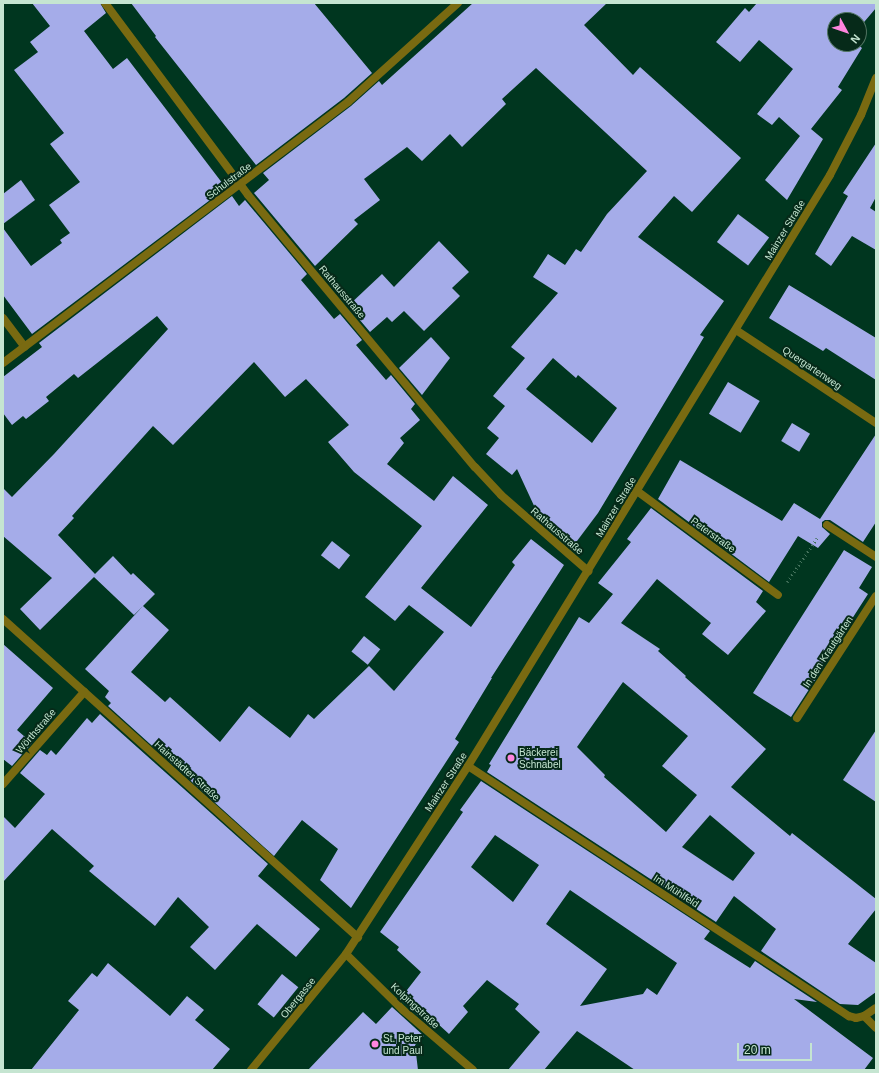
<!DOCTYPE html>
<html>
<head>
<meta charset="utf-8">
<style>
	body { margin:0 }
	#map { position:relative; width:879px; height:1073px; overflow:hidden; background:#00361f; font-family:Helvetica,sans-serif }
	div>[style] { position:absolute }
	.building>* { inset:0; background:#a5ace9; transform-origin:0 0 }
	.path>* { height:2.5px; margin-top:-1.25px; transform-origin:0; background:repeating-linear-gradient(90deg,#45735d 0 1px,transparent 0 4px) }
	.service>* { height:8px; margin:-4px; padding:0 4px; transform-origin:4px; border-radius:4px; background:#796a11 }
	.minor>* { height:8px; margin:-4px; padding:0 4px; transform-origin:4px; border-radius:4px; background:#796a11 }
	.dots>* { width:11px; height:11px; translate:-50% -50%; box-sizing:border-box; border:2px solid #062a19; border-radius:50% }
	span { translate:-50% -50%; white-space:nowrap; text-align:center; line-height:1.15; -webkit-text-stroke:4px #062a19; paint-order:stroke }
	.street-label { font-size:10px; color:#c5e5d1 }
	.poi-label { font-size:10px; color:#c5e5d1 }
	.left { translate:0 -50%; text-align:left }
	.frame { position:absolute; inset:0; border:4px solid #c5e5d1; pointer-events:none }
	.north { position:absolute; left:827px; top:12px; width:40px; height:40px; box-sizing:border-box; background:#062a19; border:1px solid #527563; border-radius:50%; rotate:130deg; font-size:11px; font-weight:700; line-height:16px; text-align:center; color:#c5e5d1 }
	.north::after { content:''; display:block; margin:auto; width:14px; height:18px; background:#ff85de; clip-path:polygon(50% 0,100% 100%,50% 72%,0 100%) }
	.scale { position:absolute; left:737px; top:1043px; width:75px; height:18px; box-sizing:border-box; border:2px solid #c5e5d1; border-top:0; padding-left:5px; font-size:12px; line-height:14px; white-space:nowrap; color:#c5e5d1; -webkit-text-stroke:3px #062a19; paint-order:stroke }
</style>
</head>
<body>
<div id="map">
	<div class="building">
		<i style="clip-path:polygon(32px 3px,100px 3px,106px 13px,84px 31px,113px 69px,127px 58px,226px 188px,32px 334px,3px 295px,3px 228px,31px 266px,62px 243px,60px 240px,70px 233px,49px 205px,80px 182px,50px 144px,64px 133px,14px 70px,38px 52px,30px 42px,50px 26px)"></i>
		<i style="clip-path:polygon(131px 3px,314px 3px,372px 73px,344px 98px,256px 165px,155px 37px,156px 36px)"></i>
		<i style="clip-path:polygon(evenodd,473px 3px,607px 3px,584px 25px,633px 75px,640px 67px,741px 158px,692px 212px,674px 196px,638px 237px,724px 301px,700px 335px,704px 337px,598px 513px,571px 549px,543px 524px,547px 519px,536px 510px,517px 469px,512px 475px,486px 454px,499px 438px,487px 428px,505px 406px,493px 396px,525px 358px,511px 347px,558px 293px,533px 277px,548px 254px,565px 265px,576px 249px,581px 252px,607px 214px,647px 171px,536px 68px,502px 99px,506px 104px,462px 147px,450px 134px,422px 161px,407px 147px,364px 179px,380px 200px,354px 220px,358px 224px,315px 266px,254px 193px,269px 180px,263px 173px,351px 106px,379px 81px,382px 85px,473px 3px,553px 358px,576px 378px,578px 375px,617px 408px,592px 443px,526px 389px,553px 358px)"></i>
		<i style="clip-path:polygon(757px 3px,876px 3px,876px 8px,859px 28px,859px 20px,835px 20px,835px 44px,857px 44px,862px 48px,838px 87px,842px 90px,811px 129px,823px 139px,787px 200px,765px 180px,800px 136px,779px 117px,772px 125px,757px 114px,793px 69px,759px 40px,740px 62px,716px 42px,745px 8px,749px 12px)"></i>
		<i style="clip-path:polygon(876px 143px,876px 197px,870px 208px,876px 212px,876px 250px,852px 236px,831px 266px,815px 254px,848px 196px,843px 193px)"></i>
		<i style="clip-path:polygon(21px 180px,35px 200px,3px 224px,3px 194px)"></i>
		<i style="clip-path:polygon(232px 196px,239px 206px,245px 200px,307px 274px,301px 280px,334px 319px,340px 314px,362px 340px,356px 345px,386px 380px,391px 375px,415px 404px,411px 409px,420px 420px,400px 438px,404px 443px,387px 464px,434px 501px,453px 476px,488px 505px,421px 588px,471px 627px,515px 565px,512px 562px,531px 539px,564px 565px,491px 678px,492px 678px,455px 739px,459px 742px,351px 908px,320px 880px,338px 849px,302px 820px,274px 856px,108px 706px,111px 703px,105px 697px,109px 691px,85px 669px,143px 606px,169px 630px,131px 672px,165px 702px,170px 697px,220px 742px,249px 706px,290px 738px,308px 714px,314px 719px,369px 666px,394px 691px,444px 632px,409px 605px,395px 621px,365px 597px,422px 526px,354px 472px,328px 442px,349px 425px,306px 379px,285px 397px,254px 362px,173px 445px,153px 426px,72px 516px,74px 518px,58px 535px,95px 574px,113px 556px,131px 575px,133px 573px,155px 594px,134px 615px,94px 577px,40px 630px,20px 609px,52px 578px,3px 536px,3px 488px,12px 497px,54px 454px,168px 329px,157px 316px,78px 378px,74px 374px,46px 397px,49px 401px,26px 419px,23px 416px,12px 425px,3px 413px,3px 377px,42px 347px,39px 343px)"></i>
		<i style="left:738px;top:214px;width:39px;height:35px;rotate:37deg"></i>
		<i style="clip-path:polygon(439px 241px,469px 272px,452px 288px,460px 296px,424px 331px,404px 311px,392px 322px,387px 317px,370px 332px,348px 306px,382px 274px,394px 287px)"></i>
		<i style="clip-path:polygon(789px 285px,876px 338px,876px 380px,826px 348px,823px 351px,769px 318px)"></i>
		<i style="clip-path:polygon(431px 337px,450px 358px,422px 395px,399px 368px)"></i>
		<i style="left:728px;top:382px;width:37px;height:37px;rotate:31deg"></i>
		<i style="left:792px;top:423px;width:21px;height:21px;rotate:31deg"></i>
		<i style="clip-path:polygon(876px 434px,876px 522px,863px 542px,830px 520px,825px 520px,822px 522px,822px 527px,830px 534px,818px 548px,798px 536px,769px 582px,658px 499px,680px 460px,782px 521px,794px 503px,820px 519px)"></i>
		<i style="clip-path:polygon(evenodd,651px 508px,763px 591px,756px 602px,766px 611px,728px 655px,702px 634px,711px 623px,657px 579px,621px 623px,660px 649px,658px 651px,686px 676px,685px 677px,766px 749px,731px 787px,790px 836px,792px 833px,876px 899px,876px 909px,848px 944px,876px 963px,876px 992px,858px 1005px,840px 1004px,761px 951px,776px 929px,734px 896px,716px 922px,487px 772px,491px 765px,489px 764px,579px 617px,589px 623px,613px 594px,598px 583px,631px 542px,627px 539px,651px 508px,623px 682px,688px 736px,662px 766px,697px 795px,666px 832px,604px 777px,605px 775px,577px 747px,623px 682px,651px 508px,710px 815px,755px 853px,733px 881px,682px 847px,710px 815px)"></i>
		<i style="left:332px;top:541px;width:23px;height:18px;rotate:38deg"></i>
		<i style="clip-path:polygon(844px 550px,872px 567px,859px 588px,868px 594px,817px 673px,819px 674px,791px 717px,753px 693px)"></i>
		<i style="left:364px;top:636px;width:21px;height:20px;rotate:39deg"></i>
		<i style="clip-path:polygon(3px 644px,53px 688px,17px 730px,32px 743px,12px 766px,3px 759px)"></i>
		<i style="clip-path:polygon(100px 714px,268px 864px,258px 876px,320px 929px,296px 957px,257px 924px,215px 970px,190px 947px,209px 927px,178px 897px,155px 926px,89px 871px,94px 866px,52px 829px,3px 882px,3px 816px,15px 828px,45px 794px,20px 773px,40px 750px,47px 755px,51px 750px,56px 755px,87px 718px,92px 723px)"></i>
		<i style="clip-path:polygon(876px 730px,876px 802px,843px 780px)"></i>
		<i style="clip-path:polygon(evenodd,481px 781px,710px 931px,704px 939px,750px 968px,755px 961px,817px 1002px,794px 999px,873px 1058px,864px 1070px,635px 1070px,577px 1031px,544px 1070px,508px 1070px,540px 1032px,515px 1009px,519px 1004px,487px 980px,463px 1006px,468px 1012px,449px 1034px,437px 1023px,432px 1028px,400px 999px,421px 972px,397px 950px,399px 947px,380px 932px,463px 812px,460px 810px,481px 781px,495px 835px,539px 865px,513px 902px,471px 867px,495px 835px,481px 781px,570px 890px,677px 963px,657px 995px,647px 988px,643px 994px,580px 1006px,607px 969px,546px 924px,570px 890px)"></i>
		<i style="clip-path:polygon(108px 963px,170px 1016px,187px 996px,204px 1010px,195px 1020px,230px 1049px,212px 1070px,31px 1070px,79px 1010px,68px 1001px,92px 973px,97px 977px)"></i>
		<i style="left:282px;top:974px;width:21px;height:39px;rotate:39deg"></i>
		<i style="clip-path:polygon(392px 1007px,424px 1036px,415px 1045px,418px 1070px,308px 1070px,363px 1012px,376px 1024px)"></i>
	</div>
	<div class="path">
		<i style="left:787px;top:582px;width:53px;rotate:-55.7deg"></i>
	</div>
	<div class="service">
		<i style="left:864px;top:1016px;width:17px;rotate:45deg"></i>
	</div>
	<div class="minor">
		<i style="left:105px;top:3px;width:239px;rotate:53.3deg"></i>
		<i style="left:248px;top:195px;width:354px;rotate:50.2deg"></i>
		<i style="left:475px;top:467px;width:38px;rotate:47deg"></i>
		<i style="left:501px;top:495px;width:116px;rotate:41.1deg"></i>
		<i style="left:3px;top:318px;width:36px;rotate:53deg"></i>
		<i style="left:736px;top:330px;width:168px;rotate:33.6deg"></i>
		<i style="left:3px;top:363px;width:433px;rotate:-37.1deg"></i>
		<i style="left:348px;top:102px;width:148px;rotate:-42deg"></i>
		<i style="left:637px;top:491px;width:175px;rotate:36.4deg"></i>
		<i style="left:827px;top:525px;width:59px;rotate:33.1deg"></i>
		<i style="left:3px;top:619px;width:477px;rotate:41.9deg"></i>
		<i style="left:797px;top:718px;width:145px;rotate:-57.1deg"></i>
		<i style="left:468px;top:766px;width:456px;rotate:33.3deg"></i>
		<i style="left:849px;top:1016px;width:7px;rotate:16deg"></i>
		<i style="left:856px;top:1018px;width:8px;rotate:-14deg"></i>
		<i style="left:864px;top:1016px;width:14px;rotate:-34deg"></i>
		<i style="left:3px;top:784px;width:123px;rotate:-48.6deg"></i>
		<i style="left:346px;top:954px;width:80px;rotate:44.5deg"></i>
		<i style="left:403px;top:1010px;width:92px;rotate:40.6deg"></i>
		<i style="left:251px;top:1070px;width:150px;rotate:-50.7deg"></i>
		<i style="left:346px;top:954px;width:224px;rotate:-57deg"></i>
		<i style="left:468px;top:766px;width:693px;rotate:-58.51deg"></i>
		<i style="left:830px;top:175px;width:68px;rotate:-62.7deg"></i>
		<i style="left:861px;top:115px;width:40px;rotate:-68deg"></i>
	</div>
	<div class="dots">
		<i style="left:511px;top:758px;background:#ff85de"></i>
		<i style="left:375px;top:1044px;background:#ff85de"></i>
	</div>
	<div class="street-label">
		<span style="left:229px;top:181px;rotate:-37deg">Schulstraße</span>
		<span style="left:785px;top:230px;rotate:-59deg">Mainzer Straße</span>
		<span style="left:342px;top:292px;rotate:50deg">Rathausstraße</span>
		<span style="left:812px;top:368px;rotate:34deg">Quergartenweg</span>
		<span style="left:616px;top:507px;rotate:-59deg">Mainzer Straße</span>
		<span style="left:557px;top:531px;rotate:41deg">Rathausstraße</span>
		<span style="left:713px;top:535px;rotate:36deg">Peterstraße</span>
		<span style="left:828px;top:652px;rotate:-57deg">In den Krautgärten</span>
		<span style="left:36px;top:731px;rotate:-49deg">Wörthstraße</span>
		<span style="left:187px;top:771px;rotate:42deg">Hainstädter Straße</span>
		<span style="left:446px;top:782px;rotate:-57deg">Mainzer Straße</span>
		<span style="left:676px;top:891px;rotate:33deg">Im Mühlfeld</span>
		<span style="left:298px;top:998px;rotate:-51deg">Obergasse</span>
		<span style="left:415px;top:1006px;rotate:43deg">Kolpingstraße</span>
	</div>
	<div class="poi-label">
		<span class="left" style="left:519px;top:758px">Bäckerei<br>Schnabel</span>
		<span class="left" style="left:383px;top:1044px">St. Peter<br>und Paul</span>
	</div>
	<div class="frame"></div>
	<div class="north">N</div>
	<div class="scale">20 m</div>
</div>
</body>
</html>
